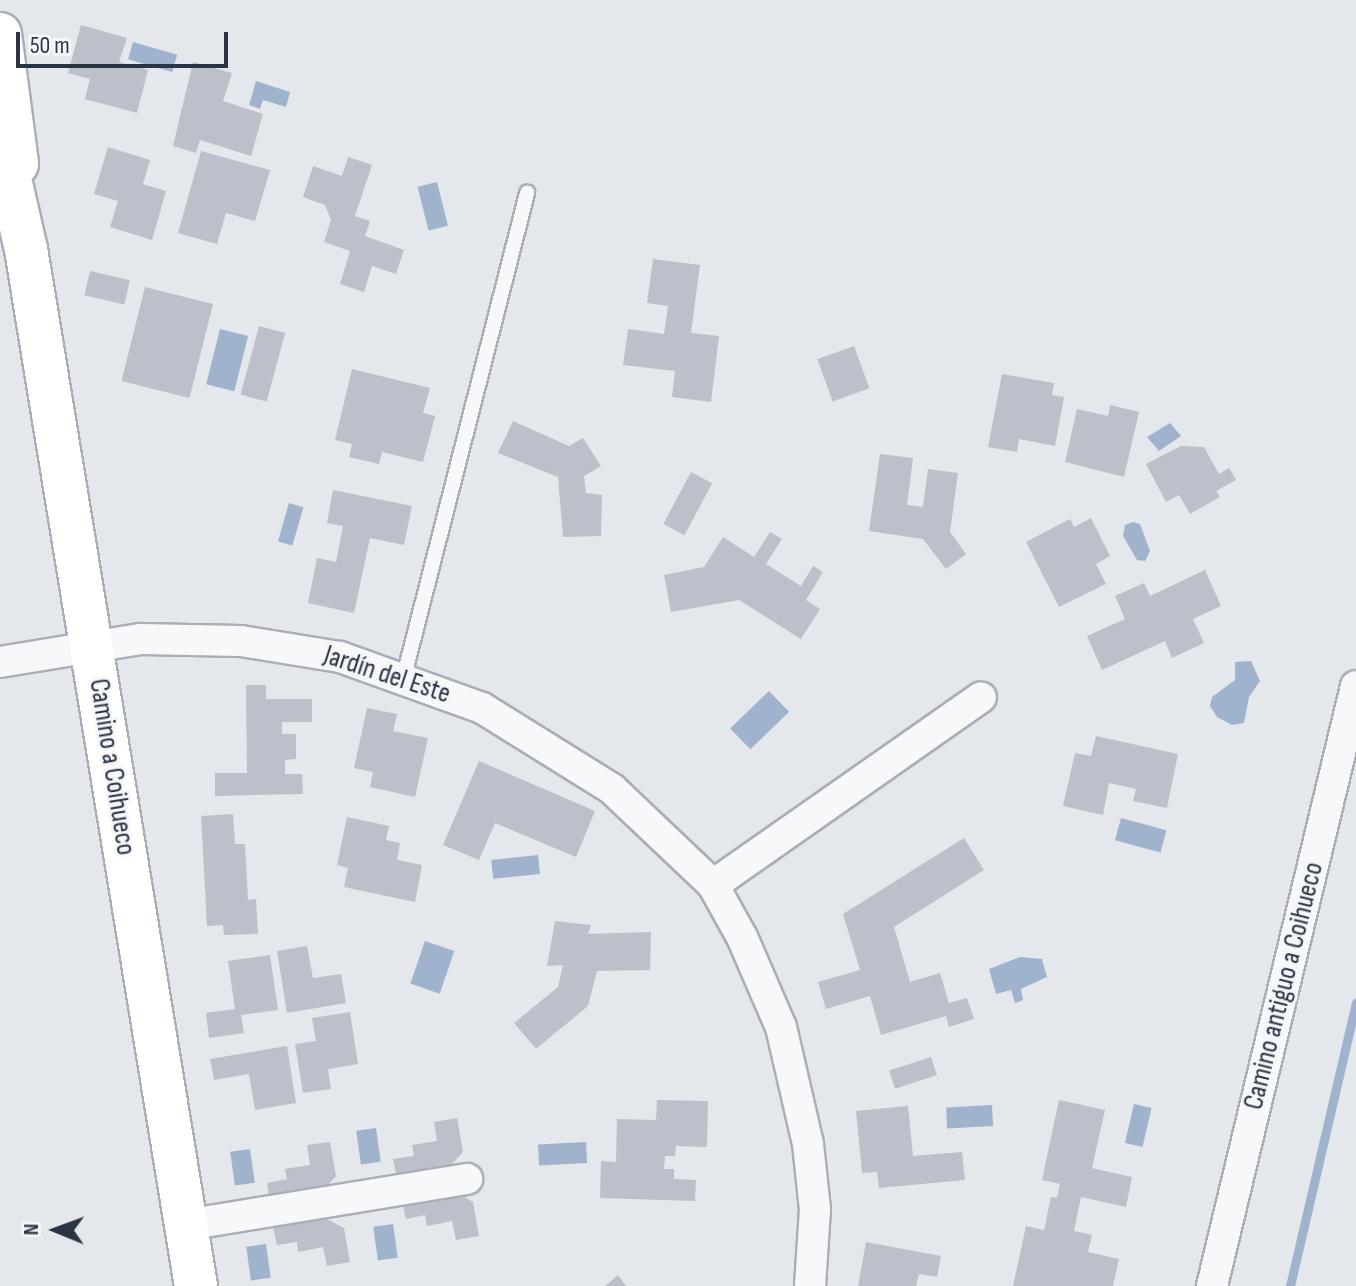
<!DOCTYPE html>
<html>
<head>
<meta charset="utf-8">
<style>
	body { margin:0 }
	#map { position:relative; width:1356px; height:1286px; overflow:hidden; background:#e4e7ec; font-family:"Sofia Sans Condensed",sans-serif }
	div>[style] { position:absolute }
	.water>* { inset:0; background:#9fb4cc; transform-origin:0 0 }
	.stream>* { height:9px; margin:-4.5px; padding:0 4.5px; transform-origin:4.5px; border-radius:4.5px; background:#9fb4cc }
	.building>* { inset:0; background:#bbc0ca; transform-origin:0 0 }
	.roads { filter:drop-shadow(2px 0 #a9aeb7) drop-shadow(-2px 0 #a9aeb7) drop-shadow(0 2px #a9aeb7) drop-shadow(0 -2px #a9aeb7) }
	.service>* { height:14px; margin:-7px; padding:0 7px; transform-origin:7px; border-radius:7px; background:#f7f8fa }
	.minor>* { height:30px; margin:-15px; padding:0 15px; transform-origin:15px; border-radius:15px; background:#f7f8fa }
	.secondary>* { height:42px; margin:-21px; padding:0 21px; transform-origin:21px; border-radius:21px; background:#fff }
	span { translate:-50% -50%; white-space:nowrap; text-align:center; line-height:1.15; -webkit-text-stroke:6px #f4f6f9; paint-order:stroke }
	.street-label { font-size:28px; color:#2b3445 }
	.north { position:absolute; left:16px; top:1190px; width:80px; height:80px; -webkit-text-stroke:6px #f4f6f9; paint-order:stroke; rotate:271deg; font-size:22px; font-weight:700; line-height:32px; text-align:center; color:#2b3445 }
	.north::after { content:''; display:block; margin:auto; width:28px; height:36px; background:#2b3445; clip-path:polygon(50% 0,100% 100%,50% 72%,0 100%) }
	.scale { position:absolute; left:16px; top:32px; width:212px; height:36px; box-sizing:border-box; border:4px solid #2b3445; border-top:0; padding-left:10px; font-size:24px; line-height:28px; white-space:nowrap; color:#2b3445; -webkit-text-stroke:6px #f4f6f9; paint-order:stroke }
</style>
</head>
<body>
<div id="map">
	<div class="water">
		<i style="left:133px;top:42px;width:46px;height:18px;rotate:16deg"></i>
		<i style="clip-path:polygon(256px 81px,290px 92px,286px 107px,263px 100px,260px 109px,249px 105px)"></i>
		<i style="left:437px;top:182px;width:45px;height:20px;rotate:76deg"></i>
		<i style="left:220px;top:329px;width:29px;height:57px;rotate:14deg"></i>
		<i style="clip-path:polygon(1170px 423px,1181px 436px,1159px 451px,1147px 437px)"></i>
		<i style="left:289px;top:503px;width:15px;height:40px;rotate:16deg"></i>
		<i style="clip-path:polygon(1133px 522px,1140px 524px,1150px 551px,1145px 561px,1137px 560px,1123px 536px,1125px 525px)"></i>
		<i style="clip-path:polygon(1251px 661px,1260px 681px,1249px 697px,1244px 723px,1232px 725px,1217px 717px,1210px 706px,1212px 697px,1235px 680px,1235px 662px)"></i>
		<i style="left:769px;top:691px;width:29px;height:54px;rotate:46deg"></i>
		<i style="left:1121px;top:818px;width:47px;height:23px;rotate:15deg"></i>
		<i style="left:538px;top:855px;width:19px;height:47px;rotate:84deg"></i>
		<i style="left:425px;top:941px;width:31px;height:45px;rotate:19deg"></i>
		<i style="clip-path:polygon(1020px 957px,1042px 959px,1047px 977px,1021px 989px,1023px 1000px,1015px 1003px,1011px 990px,996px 994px,989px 969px)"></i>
		<i style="left:1134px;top:1104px;width:18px;height:40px;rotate:13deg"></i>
		<i style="left:992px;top:1105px;width:21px;height:46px;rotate:87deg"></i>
		<i style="left:376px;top:1128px;width:34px;height:20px;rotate:82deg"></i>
		<i style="left:586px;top:1142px;width:21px;height:48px;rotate:87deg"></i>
		<i style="left:250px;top:1149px;width:34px;height:20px;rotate:82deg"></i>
		<i style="left:393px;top:1224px;width:34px;height:20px;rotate:82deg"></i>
		<i style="left:266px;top:1244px;width:34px;height:20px;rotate:82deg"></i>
	</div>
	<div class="stream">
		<i style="left:1290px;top:1286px;width:291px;rotate:-76.9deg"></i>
	</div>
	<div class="building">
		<i style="clip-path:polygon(81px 25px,127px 38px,119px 62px,148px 70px,137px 113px,85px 99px,90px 79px,68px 73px)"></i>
		<i style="clip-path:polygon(193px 62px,232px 73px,223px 101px,263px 114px,251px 156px,200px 140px,196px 153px,173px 146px)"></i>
		<i style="clip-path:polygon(108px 147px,150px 160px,143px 184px,166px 191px,152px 240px,110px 227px,118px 201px,94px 194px)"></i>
		<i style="clip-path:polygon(201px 151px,270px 170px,255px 221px,226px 213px,217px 244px,178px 233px)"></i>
		<i style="clip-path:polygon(348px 157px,372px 165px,355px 216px,370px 221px,365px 236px,404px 250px,396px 274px,372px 266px,364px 292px,340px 284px,350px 251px,324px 242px,331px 220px,325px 205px,303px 197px,313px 166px,342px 176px)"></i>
		<i style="clip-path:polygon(653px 259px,700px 265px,691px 333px,719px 336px,711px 402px,672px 397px,675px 371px,623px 365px,628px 329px,664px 334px,668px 306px,647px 303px)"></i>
		<i style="left:90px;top:271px;width:41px;height:25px;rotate:13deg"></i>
		<i style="left:145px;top:287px;width:70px;height:97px;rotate:14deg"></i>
		<i style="left:259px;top:326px;width:27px;height:71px;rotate:15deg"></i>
		<i style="left:854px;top:346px;width:45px;height:39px;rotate:70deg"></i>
		<i style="clip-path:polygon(352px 369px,430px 388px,423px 413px,435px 416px,423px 462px,382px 452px,379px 464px,349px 457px,352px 444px,335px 440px)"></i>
		<i style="clip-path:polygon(1002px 374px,1054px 383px,1052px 395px,1064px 397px,1055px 446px,1019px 439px,1017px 452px,988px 447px)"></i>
		<i style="clip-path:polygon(1110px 405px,1139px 412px,1124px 477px,1065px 462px,1077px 409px,1108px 416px)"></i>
		<i style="clip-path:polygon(513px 421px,569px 446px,583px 438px,601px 466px,584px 476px,586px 493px,602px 495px,601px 536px,563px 537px,558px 477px,498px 453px)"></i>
		<i style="clip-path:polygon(1181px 446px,1204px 447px,1219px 474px,1229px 468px,1236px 480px,1216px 491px,1220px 497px,1190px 514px,1179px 495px,1166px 502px,1146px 464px)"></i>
		<i style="clip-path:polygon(880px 454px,913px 458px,907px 505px,923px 507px,928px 469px,958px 473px,950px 532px,966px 554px,946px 569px,923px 539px,869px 531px)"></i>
		<i style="left:691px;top:472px;width:24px;height:59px;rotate:28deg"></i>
		<i style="clip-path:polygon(333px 490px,412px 506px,404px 545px,370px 538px,354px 613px,308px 603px,317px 558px,336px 562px,343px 526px,327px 523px)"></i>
		<i style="clip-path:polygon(1091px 518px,1110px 556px,1096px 564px,1106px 584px,1059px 607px,1026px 542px,1070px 519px,1074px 527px)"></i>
		<i style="clip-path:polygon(770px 532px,782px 539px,766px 564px,801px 586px,813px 566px,823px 572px,806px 600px,820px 609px,801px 639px,739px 600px,671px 612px,664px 575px,704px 567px,723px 537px,754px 557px)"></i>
		<i style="clip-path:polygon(1205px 570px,1221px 606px,1193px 619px,1204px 643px,1172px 658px,1165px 641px,1102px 670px,1087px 636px,1125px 619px,1115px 596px,1144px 583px,1150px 596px)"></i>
		<i style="clip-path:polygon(246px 685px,266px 685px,266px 699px,312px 699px,312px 722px,282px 722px,282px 734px,296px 734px,296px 759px,285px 760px,285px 774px,302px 774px,303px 794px,215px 796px,215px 773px,247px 773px)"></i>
		<i style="clip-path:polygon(367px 708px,397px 714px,393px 731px,428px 738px,415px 797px,370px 787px,373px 772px,354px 768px)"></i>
		<i style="clip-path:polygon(1096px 736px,1178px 754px,1167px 808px,1133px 801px,1136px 789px,1109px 783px,1103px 815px,1063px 806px,1075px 753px,1091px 756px)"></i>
		<i style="clip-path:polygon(479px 761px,595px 811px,576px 857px,495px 823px,479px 860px,443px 845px)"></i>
		<i style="clip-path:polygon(233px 814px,235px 844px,245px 844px,248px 900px,256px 899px,258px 934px,224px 935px,223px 925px,207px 926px,201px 816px)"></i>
		<i style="clip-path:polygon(347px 817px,389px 826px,386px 840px,400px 843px,397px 860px,422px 865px,415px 902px,344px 887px,348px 868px,337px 865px)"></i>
		<i style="clip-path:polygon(964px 838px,984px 870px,894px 927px,910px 982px,940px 973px,949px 1003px,967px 998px,974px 1019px,949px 1027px,946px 1016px,881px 1035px,870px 996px,826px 1009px,818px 982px,860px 970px,843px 914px)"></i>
		<i style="clip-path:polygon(555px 921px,591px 925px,588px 934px,651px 932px,650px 970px,597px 971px,588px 1006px,536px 1049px,514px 1023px,558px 987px,563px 965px,547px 966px)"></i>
		<i style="clip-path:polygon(307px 946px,313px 978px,341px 974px,346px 1003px,287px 1013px,277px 951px)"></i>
		<i style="clip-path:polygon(270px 955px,278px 1010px,241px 1015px,244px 1033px,209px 1038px,206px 1013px,235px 1009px,228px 961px)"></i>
		<i style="clip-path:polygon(350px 1012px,358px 1064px,328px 1069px,331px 1089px,303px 1093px,295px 1044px,316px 1041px,312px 1018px)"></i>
		<i style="clip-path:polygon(287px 1046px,296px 1103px,255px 1110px,249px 1074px,214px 1080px,210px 1059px)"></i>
		<i style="left:931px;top:1057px;width:19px;height:44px;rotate:72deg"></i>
		<i style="clip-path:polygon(657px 1100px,708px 1101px,707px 1147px,676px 1146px,675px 1156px,665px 1156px,664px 1169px,674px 1169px,674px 1179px,696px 1180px,695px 1201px,600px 1198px,601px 1161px,616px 1162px,617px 1119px,656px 1120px)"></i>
		<i style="clip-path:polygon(1059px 1100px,1105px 1110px,1092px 1168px,1132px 1177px,1126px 1207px,1081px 1197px,1074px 1231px,1092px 1235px,1088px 1252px,1119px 1259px,1113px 1286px,1013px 1286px,1026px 1226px,1044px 1230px,1051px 1197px,1057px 1198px,1060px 1184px,1042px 1180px)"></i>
		<i style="clip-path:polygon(908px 1106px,913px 1156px,962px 1152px,965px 1180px,879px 1188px,877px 1172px,862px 1173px,856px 1111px)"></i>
		<i style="clip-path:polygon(457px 1118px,463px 1152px,448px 1168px,397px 1177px,393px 1159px,414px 1156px,412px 1145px,437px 1141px,434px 1122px)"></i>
		<i style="clip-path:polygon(330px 1142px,336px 1176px,322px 1192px,270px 1201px,267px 1183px,287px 1179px,285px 1169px,310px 1165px,307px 1145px)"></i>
		<i style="clip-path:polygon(454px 1191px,473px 1202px,479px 1236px,456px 1240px,452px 1221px,427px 1226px,425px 1215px,406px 1219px,402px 1200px)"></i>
		<i style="clip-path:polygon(325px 1218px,344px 1228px,350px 1262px,327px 1266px,323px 1247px,298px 1252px,297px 1242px,277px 1245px,273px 1227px)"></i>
		<i style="clip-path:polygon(866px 1242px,941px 1256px,937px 1277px,919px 1274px,916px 1286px,858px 1286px)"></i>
		<i style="clip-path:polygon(618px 1275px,626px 1286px,605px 1286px)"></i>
	</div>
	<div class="roads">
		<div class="service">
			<i style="left:404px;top:676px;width:499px;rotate:-75.7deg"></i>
		</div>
		<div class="minor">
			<i style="left:0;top:662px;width:143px;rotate:-9.3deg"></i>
			<i style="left:141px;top:639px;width:100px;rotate:1.1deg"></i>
			<i style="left:241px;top:641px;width:100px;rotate:9.2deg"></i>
			<i style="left:340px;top:657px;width:151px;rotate:19.8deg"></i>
			<i style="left:482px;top:708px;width:153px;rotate:31.9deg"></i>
			<i style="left:612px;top:789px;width:139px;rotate:43.5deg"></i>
			<i style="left:713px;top:885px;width:60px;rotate:60.9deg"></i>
			<i style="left:742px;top:937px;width:98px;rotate:66.6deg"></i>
			<i style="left:781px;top:1027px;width:120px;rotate:77deg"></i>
			<i style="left:808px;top:1144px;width:65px;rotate:83.9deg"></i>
			<i style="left:815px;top:1209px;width:77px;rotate:93.7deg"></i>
			<i style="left:713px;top:885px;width:327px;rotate:-35deg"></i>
			<i style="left:186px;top:1225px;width:285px;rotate:-9.3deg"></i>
			<i style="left:1212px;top:1286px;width:617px;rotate:-76.5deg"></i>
		</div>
		<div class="secondary">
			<i style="left:0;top:34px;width:131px;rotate:82.5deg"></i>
			<i style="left:0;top:135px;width:117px;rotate:77.2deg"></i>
			<i style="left:26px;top:249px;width:1051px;rotate:80.69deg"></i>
		</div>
	</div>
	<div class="street-label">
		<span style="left:387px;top:675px;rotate:18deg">Jardín del Este</span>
		<span style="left:112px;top:767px;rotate:81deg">Camino a Coihueco</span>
		<span style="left:1284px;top:986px;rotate:-76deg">Camino antiguo a Coihueco</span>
	</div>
	<div class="north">N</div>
	<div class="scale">50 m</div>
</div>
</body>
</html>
